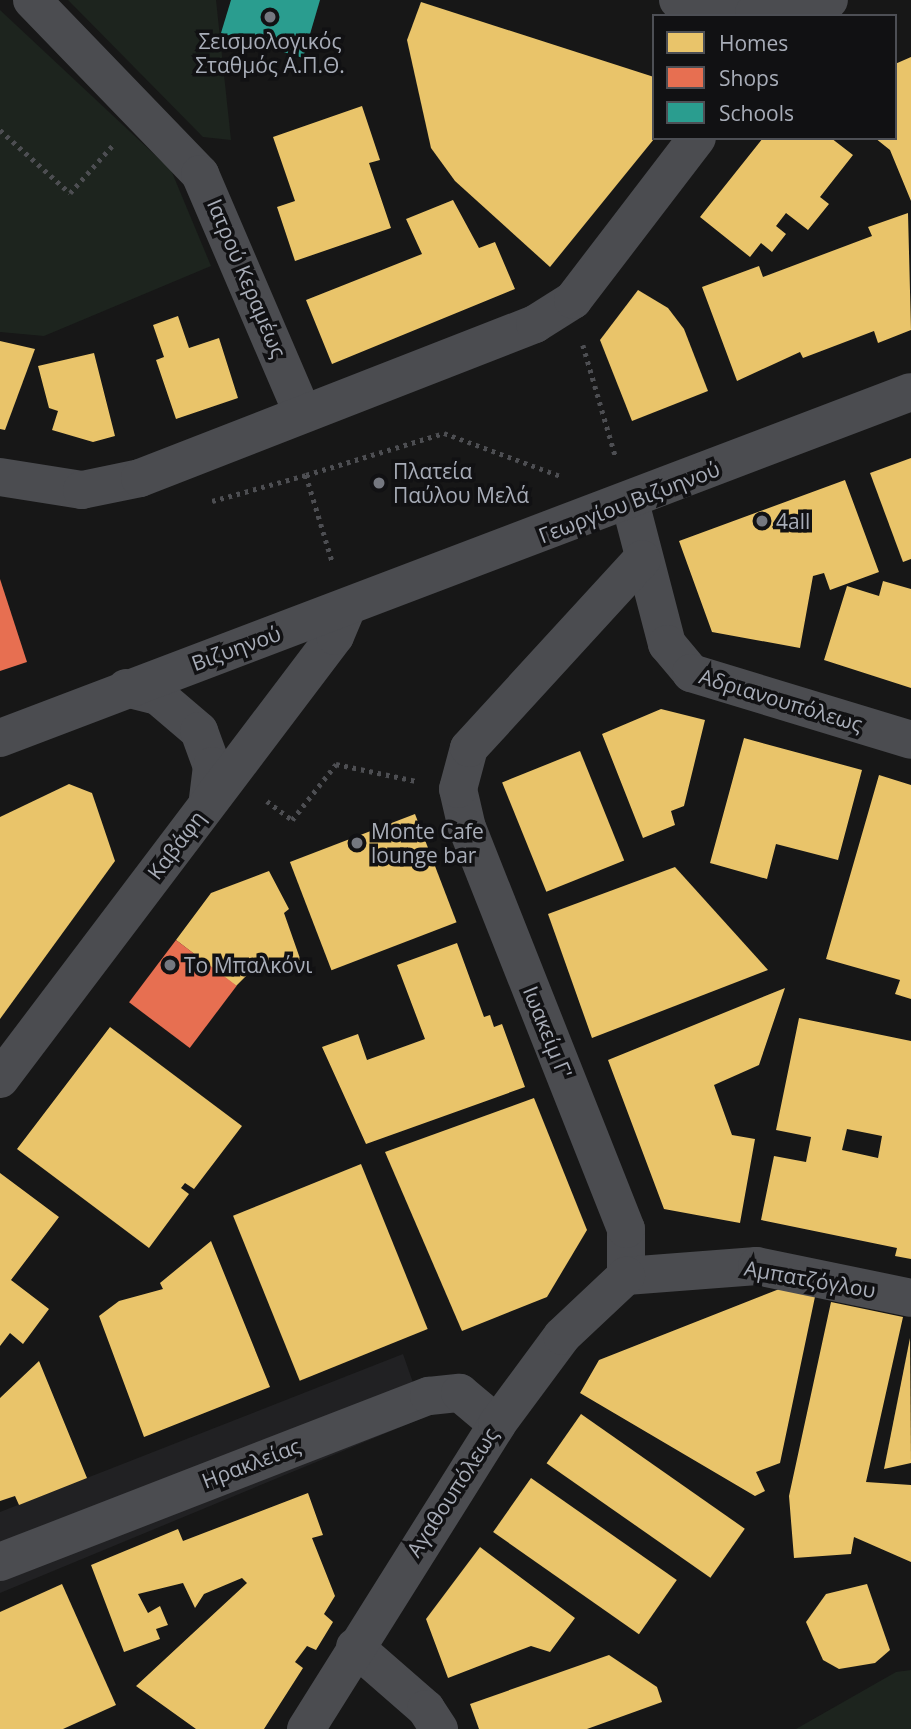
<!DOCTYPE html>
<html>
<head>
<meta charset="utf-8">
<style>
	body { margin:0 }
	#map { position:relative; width:911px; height:1729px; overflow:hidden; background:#171717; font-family:"Open Sans",sans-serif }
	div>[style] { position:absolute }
	.built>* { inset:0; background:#212123 }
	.green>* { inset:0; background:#1d241e }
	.homes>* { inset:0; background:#e9c46a; transform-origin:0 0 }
	.shops>* { inset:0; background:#e76f51; transform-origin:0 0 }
	.schools>* { inset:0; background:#2a9d8f }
	.path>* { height:4.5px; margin-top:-2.25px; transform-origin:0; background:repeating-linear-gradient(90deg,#4d4e52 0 3.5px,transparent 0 8.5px) }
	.minor>* { height:38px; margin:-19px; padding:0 19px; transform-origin:19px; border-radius:19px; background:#4b4c50 }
	.tertiary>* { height:38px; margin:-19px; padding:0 19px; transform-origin:19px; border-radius:19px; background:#4b4c50 }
	.dots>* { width:19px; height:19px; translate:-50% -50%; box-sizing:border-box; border:4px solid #111113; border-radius:50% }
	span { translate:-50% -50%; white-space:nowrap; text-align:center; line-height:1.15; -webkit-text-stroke:7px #111113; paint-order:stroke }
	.poi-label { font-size:21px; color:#a8adb8 }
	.left { translate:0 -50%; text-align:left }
	.street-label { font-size:21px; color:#a8adb8 }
	.legend { position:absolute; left:652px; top:14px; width:245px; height:126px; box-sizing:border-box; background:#111113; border:2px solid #4d4f55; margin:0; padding:9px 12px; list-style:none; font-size:21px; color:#a8adb8 }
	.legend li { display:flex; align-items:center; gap:14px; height:35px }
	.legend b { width:35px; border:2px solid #4d4f55 }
</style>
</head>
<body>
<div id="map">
	<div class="built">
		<i style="clip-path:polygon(403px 1354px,425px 1417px,0 1593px,0 1512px)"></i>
	</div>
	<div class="green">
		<i style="clip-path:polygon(68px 0,216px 0,231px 140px,203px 137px)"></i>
		<i style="clip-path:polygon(0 10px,171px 170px,211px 266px,44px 336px,0 332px)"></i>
		<i style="clip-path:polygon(911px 1670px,911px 1729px,796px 1729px,896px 1672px)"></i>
	</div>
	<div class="homes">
		<i style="clip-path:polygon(421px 2px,654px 77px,654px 139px,550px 267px,455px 181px,431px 148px,407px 40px)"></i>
		<i style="clip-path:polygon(911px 57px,911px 201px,890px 150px,875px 138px,895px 138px,895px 64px)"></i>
		<i style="clip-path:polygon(362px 106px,380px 160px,369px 163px,391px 228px,295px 261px,277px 207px,295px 201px,273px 137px)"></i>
		<i style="clip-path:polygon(763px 138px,831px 138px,853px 155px,820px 197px,829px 204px,808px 230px,786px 213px,776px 226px,786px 234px,772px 252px,761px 243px,750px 257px,700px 217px)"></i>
		<i style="clip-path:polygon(453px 200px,479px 248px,495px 242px,515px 289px,332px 364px,306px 300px,422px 254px,406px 219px)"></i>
		<i style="clip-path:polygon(908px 213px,911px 330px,878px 343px,874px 331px,803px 358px,800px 352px,737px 381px,702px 287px,759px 266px,763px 277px,872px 236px,868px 227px)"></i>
		<i style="clip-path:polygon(638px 290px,668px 308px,684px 329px,708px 391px,632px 421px,600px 340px)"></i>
		<i style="clip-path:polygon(178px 316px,189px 348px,219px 338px,238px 398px,176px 419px,156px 360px,164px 357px,153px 325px)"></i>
		<i style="clip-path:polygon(0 341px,35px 349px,5px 430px,0 429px)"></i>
		<i style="clip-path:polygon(94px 353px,115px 436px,93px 442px,52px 430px,58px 411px,49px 408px,38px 366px)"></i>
		<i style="clip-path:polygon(911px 458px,911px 559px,903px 562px,870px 473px)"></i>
		<i style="clip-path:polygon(845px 480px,879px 572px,830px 590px,824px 573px,813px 576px,800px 648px,712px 632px,679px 541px)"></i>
		<i style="clip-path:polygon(883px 581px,911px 589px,911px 688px,824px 660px,847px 586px,879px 596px)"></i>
		<i style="clip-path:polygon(661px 709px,705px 720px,684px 806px,671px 811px,675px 825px,643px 838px,602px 734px)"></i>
		<i style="clip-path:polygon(744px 738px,862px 770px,838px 860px,776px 844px,767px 879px,710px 863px)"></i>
		<i style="left:580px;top:751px;width:118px;height:84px;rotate:68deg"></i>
		<i style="clip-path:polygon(879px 775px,911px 785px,911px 999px,895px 994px,900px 980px,826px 959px)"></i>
		<i style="clip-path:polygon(69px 784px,92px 793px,115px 861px,0 1019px,0 817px)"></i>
		<i style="left:415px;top:814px;width:116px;height:134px;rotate:69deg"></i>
		<i style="clip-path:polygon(675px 867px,768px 970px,592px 1038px,548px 914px)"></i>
		<i style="clip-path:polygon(269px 871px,289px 909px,284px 913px,303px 967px,251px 971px,236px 986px,176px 940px,211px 893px)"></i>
		<i style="clip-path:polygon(457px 943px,484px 1017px,490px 1015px,494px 1027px,502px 1024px,525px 1087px,366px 1144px,322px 1047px,358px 1034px,367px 1060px,425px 1039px,397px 965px)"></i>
		<i style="clip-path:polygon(785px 988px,759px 1065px,714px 1085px,732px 1135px,755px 1139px,740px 1223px,664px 1209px,608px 1060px)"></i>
		<i style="clip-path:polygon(evenodd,799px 1018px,911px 1041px,911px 1259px,895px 1256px,897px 1248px,761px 1220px,774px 1156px,806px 1162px,811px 1137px,776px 1130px,799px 1018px,847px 1129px,882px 1136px,878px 1158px,842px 1150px,847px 1129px)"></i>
		<i style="clip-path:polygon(110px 1027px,242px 1126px,194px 1189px,185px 1183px,181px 1188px,189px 1194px,149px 1248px,17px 1149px)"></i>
		<i style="clip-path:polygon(534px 1098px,587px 1230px,547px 1297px,462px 1331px,385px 1152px)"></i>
		<i style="left:361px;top:1164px;width:178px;height:138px;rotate:68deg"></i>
		<i style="clip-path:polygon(0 1173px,59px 1217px,11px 1280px,49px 1309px,23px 1344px,10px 1333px,0 1346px)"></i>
		<i style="clip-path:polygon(211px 1241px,270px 1387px,144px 1437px,99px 1316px,119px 1301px,163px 1289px,160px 1283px)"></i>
		<i style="clip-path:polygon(787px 1286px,816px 1292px,780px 1463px,756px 1472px,765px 1491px,755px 1496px,580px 1393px,599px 1360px)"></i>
		<i style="clip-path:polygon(831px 1302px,903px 1317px,866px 1482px,911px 1485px,911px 1562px,854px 1537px,851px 1554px,794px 1558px,789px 1496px)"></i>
		<i style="clip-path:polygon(910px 1338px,911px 1463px,884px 1469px)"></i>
		<i style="clip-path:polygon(39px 1361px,87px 1478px,19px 1505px,15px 1496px,0 1501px,0 1398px)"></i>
		<i style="left:581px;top:1414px;width:200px;height:60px;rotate:35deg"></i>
		<i style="left:531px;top:1478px;width:178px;height:66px;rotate:35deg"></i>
		<i style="clip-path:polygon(308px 1493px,323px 1535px,312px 1538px,335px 1596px,324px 1614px,333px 1622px,316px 1650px,307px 1646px,295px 1662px,303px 1668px,264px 1729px,196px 1729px,136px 1686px,247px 1583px,242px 1578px,204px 1594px,195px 1608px,183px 1583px,138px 1594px,148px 1613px,160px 1606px,168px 1625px,156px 1629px,160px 1639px,124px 1652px,91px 1565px,178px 1529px,183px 1541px)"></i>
		<i style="clip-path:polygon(480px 1547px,575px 1618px,550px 1652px,531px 1646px,448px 1678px,426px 1619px)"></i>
		<i style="clip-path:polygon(62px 1584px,116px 1705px,63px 1729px,0 1729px,0 1612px)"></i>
		<i style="clip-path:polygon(867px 1584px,890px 1650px,875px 1663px,839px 1669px,823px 1660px,806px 1622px,826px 1594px)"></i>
		<i style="clip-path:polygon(609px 1655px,657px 1687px,662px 1702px,587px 1729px,479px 1729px,470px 1704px)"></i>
	</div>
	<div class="shops">
		<i style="clip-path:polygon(0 579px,27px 662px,0 671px)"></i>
		<i style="left:176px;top:940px;width:76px;height:78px;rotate:37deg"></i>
	</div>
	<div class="schools">
		<i style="clip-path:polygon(231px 0,320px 0,303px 58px,221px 33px)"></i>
	</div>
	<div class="path">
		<i style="left:0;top:130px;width:94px;rotate:42deg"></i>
		<i style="left:70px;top:193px;width:63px;rotate:-48.2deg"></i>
		<i style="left:583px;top:345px;width:118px;rotate:73.7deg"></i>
		<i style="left:306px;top:475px;width:144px;rotate:-16.9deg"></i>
		<i style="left:444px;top:433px;width:124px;rotate:20.3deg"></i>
		<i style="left:212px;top:501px;width:98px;rotate:-15.5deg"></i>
		<i style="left:306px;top:475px;width:93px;rotate:73.1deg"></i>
		<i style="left:267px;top:801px;width:31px;rotate:37deg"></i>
		<i style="left:292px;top:820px;width:71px;rotate:-51.8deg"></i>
		<i style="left:336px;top:764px;width:82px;rotate:12deg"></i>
	</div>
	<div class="minor">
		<i style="left:32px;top:0;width:242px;rotate:46deg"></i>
		<i style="left:200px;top:174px;width:259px;rotate:66.8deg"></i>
		<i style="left:678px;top:0;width:77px;rotate:9.7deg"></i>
		<i style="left:754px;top:13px;width:76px;rotate:-9.8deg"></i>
		<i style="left:0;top:477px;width:83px;rotate:9deg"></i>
		<i style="left:82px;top:490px;width:59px;rotate:-11.7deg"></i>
		<i style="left:140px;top:478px;width:424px;rotate:-21.3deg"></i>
		<i style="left:535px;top:324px;width:45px;rotate:-32.3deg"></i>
		<i style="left:573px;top:300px;width:204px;rotate:-52.6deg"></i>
		<i style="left:630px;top:502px;width:147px;rotate:75.4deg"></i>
		<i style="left:667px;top:644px;width:38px;rotate:50deg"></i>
		<i style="left:691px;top:673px;width:230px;rotate:16.9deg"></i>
		<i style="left:126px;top:688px;width:33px;rotate:14deg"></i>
		<i style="left:158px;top:696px;width:54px;rotate:40.5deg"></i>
		<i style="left:199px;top:731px;width:37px;rotate:70deg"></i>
		<i style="left:212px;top:766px;width:35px;rotate:97deg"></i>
		<i style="left:0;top:1079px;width:555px;rotate:-52.9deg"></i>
		<i style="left:335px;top:636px;width:30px;rotate:-67deg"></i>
		<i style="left:626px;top:1276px;width:47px;rotate:-90deg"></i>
		<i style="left:626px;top:1229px;width:431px;rotate:-111.6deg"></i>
		<i style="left:467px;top:828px;width:40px;rotate:-103deg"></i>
		<i style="left:458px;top:789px;width:42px;rotate:-75deg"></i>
		<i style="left:469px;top:748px;width:256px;rotate:-47.5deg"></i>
		<i style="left:626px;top:1276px;width:131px;rotate:-4.4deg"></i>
		<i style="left:757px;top:1266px;width:157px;rotate:11.7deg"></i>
		<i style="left:0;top:1562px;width:460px;rotate:-21.2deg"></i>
		<i style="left:429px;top:1396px;width:31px;rotate:-6deg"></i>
		<i style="left:460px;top:1393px;width:48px;rotate:40deg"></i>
		<i style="left:355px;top:1647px;width:94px;rotate:41.1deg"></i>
		<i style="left:426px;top:1709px;width:24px;rotate:57deg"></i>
		<i style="left:306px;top:1729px;width:360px;rotate:-57.9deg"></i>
		<i style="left:497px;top:1424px;width:109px;rotate:-53.5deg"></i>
		<i style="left:562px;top:1336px;width:88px;rotate:-43.2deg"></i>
	</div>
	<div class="tertiary">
		<i style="left:0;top:738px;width:974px;rotate:-20.8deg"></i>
	</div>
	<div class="dots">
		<i style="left:270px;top:17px;background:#757880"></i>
		<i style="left:379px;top:483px;background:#757880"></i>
		<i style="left:762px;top:521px;background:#757880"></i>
		<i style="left:357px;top:843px;background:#757880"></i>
		<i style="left:170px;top:965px;background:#757880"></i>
	</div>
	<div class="poi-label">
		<span style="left:270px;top:53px">Σεισμολογικός<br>Σταθμός Α.Π.Θ.</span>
		<span class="left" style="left:393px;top:483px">Πλατεία<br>Παύλου Μελά</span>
		<span class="left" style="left:776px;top:521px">4all</span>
		<span class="left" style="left:371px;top:843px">Monte Cafe<br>lounge bar</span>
		<span class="left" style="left:184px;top:965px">Το Μπαλκόνι</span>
	</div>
	<div class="street-label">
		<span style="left:247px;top:278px;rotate:67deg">Ιατρού Κεραμέως</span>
		<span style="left:629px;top:502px;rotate:-21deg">Γεωργίου Βιζυηνού</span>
		<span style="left:236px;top:648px;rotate:-20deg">Βιζυηνού</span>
		<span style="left:781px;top:700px;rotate:17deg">Αδριανουπόλεως</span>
		<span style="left:176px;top:845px;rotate:-53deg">Καβάφη</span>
		<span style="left:548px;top:1032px;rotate:68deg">Ιωακείμ Γ'</span>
		<span style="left:810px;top:1279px;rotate:10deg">Αμπατζόγλου</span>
		<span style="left:251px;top:1463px;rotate:-21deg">Ηρακλείας</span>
		<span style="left:452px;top:1492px;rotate:-57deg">Αγαθουπόλεως</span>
	</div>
	<ul class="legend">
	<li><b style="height:19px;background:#e9c46a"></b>Homes</li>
	<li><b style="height:19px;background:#e76f51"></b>Shops</li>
	<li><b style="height:19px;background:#2a9d8f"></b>Schools</li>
	</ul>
</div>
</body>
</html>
